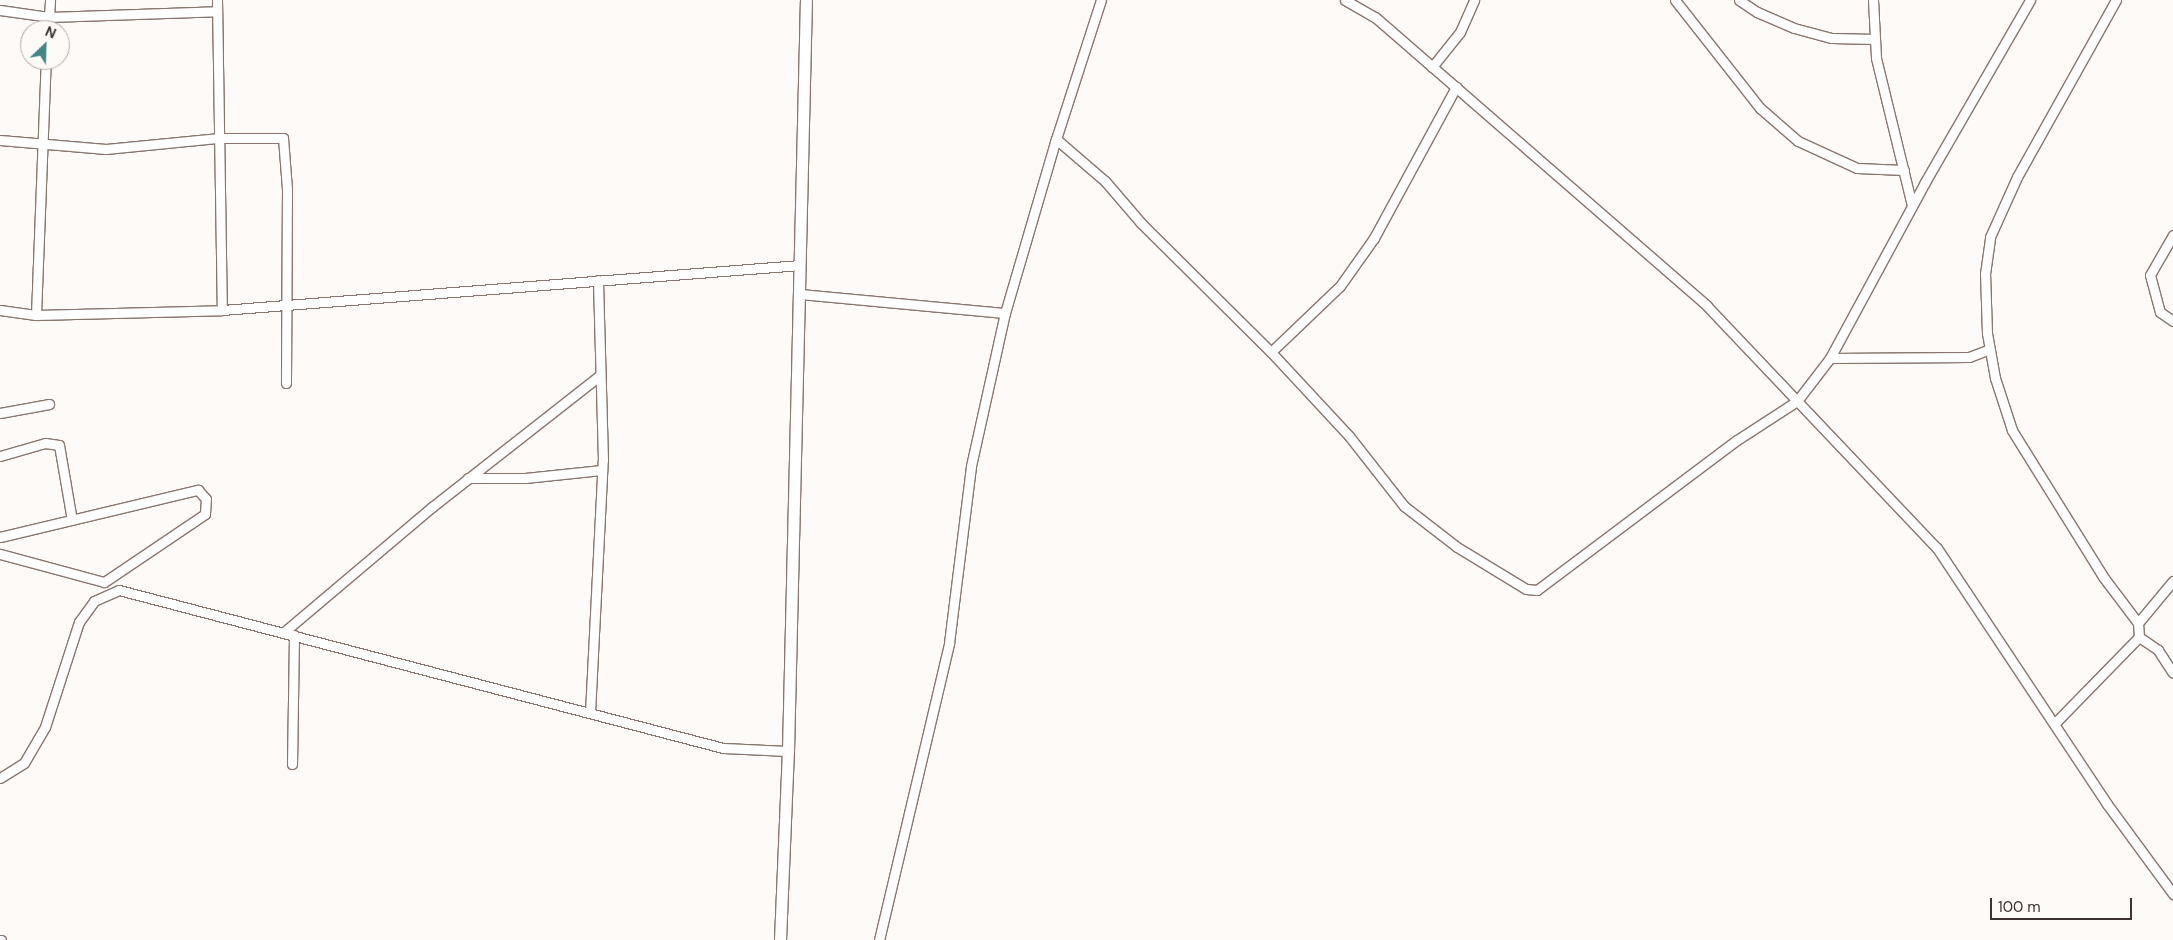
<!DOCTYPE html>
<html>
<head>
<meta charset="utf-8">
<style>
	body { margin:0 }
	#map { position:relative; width:2173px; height:940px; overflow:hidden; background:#fefaf8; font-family:"DM Sans",sans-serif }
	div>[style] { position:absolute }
	.roads { filter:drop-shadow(1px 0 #89766e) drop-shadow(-1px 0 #89766e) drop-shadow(0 1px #89766e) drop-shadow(0 -1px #89766e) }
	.minor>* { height:9px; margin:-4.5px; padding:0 4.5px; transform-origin:4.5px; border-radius:4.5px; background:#fff }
	.major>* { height:11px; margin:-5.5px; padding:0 5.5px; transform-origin:5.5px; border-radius:5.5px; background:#fff }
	span { translate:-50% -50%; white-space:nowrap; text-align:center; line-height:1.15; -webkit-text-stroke:5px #fefaf8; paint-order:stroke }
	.north { position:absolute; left:20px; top:20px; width:50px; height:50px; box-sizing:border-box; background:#fefaf8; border:1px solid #b0aaa8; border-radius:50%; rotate:24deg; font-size:14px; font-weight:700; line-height:20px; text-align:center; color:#3c3330 }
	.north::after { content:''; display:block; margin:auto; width:18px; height:22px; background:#3f8787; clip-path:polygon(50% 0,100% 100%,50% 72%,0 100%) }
	.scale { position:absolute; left:1990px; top:898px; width:142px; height:22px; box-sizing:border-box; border:2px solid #3c3330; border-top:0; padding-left:6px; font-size:15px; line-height:18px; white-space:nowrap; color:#3c3330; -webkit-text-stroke:4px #fefaf8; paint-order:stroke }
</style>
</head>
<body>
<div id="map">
	<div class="roads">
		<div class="minor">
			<i style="left:217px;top:0;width:310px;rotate:89.1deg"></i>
			<i style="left:1345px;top:0;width:34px;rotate:30deg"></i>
			<i style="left:1375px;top:17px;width:440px;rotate:41deg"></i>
			<i style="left:1707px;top:306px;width:334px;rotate:46.5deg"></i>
			<i style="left:1937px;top:548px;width:307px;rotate:56.4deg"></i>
			<i style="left:2107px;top:804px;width:112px;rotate:53.7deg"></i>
			<i style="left:1675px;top:0;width:137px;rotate:51.8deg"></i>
			<i style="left:1760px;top:108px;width:50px;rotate:41deg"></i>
			<i style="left:1798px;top:141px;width:65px;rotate:24.6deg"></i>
			<i style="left:1857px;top:168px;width:47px;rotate:2.4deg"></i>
			<i style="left:1739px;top:0;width:22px;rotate:34deg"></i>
			<i style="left:1757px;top:12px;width:40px;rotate:23.4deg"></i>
			<i style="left:1794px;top:28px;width:39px;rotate:15deg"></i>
			<i style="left:1832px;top:38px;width:43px;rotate:1.3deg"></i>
			<i style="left:1873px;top:0;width:58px;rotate:87deg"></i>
			<i style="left:1876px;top:58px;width:152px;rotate:76.3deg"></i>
			<i style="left:0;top:10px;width:49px;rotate:8.1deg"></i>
			<i style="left:49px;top:17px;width:168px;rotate:-2deg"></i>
			<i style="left:48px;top:30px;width:30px;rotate:-86deg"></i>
			<i style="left:1432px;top:67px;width:45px;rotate:-51.3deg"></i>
			<i style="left:1460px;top:32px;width:35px;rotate:-66deg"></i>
			<i style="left:1056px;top:139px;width:146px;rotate:-72.1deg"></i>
			<i style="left:0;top:140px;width:106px;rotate:4.9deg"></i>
			<i style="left:106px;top:149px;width:114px;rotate:-5.6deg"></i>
			<i style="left:219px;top:138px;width:64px"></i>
			<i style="left:283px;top:138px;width:51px;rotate:85.5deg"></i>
			<i style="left:287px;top:189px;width:194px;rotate:90.3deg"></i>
			<i style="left:2173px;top:235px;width:46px;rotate:119.9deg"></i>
			<i style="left:2150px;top:275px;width:38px;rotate:75deg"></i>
			<i style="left:2160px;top:312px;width:16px;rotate:35deg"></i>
			<i style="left:799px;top:294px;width:207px;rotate:5.3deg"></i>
			<i style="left:0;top:310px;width:36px;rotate:8deg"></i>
			<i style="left:36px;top:315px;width:186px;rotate:-1.5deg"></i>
			<i style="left:222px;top:310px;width:580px;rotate:-4.45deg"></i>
			<i style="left:36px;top:315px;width:255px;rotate:-87.8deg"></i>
			<i style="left:1271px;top:352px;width:95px;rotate:-43.7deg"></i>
			<i style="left:1340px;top:286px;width:59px;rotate:-54.7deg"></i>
			<i style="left:1374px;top:238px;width:172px;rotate:-61.5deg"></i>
			<i style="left:1830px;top:358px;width:139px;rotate:-0.4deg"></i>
			<i style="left:1969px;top:357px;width:22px;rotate:-21deg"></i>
			<i style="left:0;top:413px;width:50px;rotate:-10.4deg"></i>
			<i style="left:0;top:456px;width:47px;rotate:-16.1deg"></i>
			<i style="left:45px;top:443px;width:14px;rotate:8deg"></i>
			<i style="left:59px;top:445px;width:76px;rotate:80.2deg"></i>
			<i style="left:468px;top:478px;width:57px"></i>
			<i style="left:525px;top:478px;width:77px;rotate:-5.9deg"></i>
			<i style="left:0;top:537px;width:204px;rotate:-13.4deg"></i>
			<i style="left:198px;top:490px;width:12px;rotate:48deg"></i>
			<i style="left:206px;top:499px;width:15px;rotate:94deg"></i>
			<i style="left:205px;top:514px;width:122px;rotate:146deg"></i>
			<i style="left:104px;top:582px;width:108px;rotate:-164.9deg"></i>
			<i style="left:2138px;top:623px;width:55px;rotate:-50.2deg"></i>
			<i style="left:284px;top:632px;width:194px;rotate:-40.2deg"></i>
			<i style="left:432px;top:507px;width:212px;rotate:-38.1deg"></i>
			<i style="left:2139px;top:637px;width:23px;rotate:34deg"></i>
			<i style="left:2158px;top:650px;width:27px;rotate:57deg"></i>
			<i style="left:590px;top:713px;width:253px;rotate:-87.1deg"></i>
			<i style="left:603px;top:460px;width:180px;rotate:-91.6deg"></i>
			<i style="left:2055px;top:723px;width:120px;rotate:-45.7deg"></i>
			<i style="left:2139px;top:637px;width:14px;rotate:-94deg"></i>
			<i style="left:2138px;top:623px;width:56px;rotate:-127.1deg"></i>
			<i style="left:2104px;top:578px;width:174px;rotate:-121.9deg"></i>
			<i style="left:2012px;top:430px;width:55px;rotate:-108.1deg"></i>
			<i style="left:1995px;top:378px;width:46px;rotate:-100.1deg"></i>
			<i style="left:1987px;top:333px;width:59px;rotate:-91.9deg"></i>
			<i style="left:1985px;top:274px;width:37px;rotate:-82deg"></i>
			<i style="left:1990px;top:237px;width:66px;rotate:-65.8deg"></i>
			<i style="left:2017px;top:177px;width:203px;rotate:-60.8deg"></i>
			<i style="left:292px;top:764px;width:129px;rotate:-89.1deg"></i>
			<i style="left:0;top:778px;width:28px;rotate:-32deg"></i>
			<i style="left:24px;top:763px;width:42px;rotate:-59.7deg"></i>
			<i style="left:45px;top:727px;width:110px;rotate:-72.1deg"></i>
			<i style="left:79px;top:622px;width:26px;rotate:-54deg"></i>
			<i style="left:94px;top:601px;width:27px;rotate:-24deg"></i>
			<i style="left:119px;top:590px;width:624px;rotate:14.66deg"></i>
			<i style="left:723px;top:748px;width:65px;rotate:2.6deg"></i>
			<i style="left:0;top:940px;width:1px"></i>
			<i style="left:879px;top:940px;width:305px;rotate:-76.7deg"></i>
			<i style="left:949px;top:643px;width:178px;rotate:-82.9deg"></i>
			<i style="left:971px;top:466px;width:157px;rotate:-77.5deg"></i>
			<i style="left:1005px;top:313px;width:181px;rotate:-73.7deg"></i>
			<i style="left:1056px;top:139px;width:65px;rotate:40.6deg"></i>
			<i style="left:1105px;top:181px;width:55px;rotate:49.4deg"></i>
			<i style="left:1141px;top:223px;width:183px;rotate:44.8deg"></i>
			<i style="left:1271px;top:352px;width:115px;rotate:47.1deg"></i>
			<i style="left:1349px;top:436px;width:89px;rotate:51.8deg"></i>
			<i style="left:1404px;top:506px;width:67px;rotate:37.7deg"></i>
			<i style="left:1457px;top:547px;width:81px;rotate:31.3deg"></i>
			<i style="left:1526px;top:589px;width:11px;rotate:5deg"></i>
			<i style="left:1537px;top:590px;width:250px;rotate:-36.9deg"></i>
			<i style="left:1737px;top:440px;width:72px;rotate:-33deg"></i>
			<i style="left:1797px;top:401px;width:54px;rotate:-52.5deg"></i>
			<i style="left:1830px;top:358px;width:200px;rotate:-61.6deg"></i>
			<i style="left:1925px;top:182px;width:210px;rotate:-60deg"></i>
		</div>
		<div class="major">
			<i style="left:780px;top:940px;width:189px;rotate:-87.6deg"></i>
			<i style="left:788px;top:751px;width:751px;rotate:-88.63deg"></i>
		</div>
	</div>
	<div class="north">N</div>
	<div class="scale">100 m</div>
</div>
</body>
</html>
